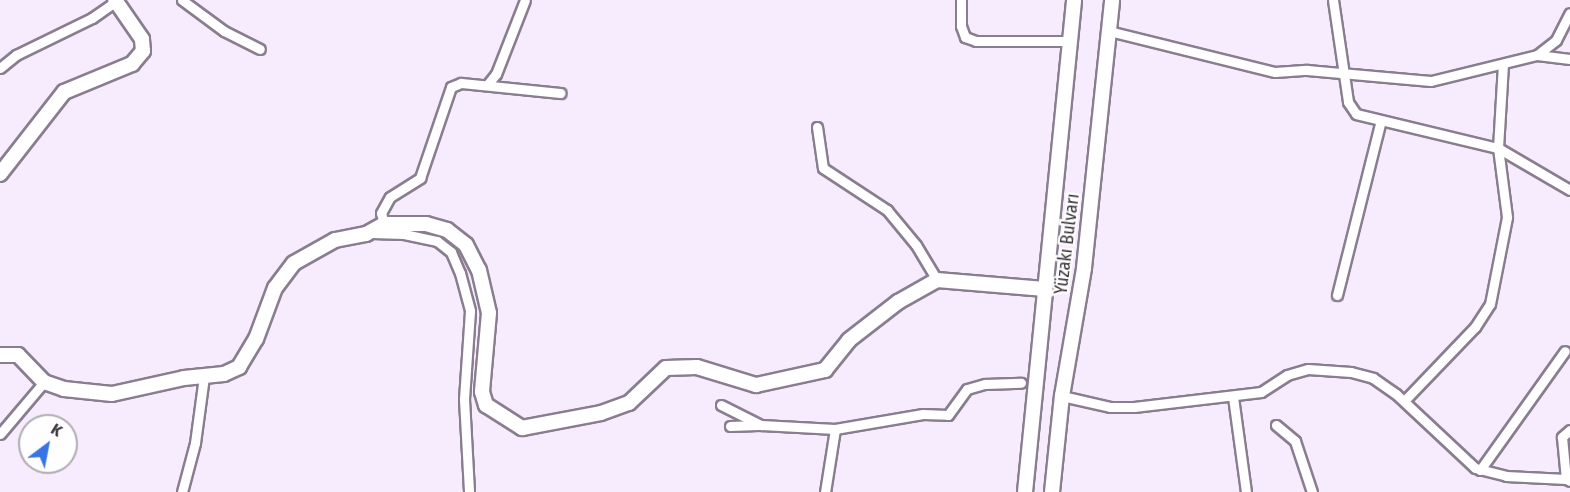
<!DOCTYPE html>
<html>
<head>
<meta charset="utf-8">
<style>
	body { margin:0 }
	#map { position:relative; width:1570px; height:492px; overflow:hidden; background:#f7ebfe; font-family:"Fira Sans Condensed",sans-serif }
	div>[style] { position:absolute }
	.roads { filter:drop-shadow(2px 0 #897e8f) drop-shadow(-2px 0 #897e8f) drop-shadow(0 2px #897e8f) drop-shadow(0 -2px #897e8f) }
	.street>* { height:9px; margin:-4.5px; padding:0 4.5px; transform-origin:4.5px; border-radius:4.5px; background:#fff }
	.secondary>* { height:14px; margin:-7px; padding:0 7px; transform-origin:7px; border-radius:7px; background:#fff }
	span { translate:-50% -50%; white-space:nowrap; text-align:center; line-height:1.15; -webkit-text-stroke:4.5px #fefefe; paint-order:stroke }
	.street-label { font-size:18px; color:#38333a }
	.north { position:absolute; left:18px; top:414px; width:60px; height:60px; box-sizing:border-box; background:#fefefe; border:2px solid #afadb0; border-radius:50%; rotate:32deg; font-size:16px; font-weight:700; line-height:24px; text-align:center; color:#38333a }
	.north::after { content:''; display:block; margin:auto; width:21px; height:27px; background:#3875e4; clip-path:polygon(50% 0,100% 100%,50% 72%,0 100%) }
</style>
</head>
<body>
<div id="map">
	<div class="roads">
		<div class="street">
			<i style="left:182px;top:0;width:52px;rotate:36.4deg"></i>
			<i style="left:224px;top:31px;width:40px;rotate:26.6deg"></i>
			<i style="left:961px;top:0;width:26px;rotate:90deg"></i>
			<i style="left:961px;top:26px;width:12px;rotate:70deg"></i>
			<i style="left:965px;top:37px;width:12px;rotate:20deg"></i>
			<i style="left:976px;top:41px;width:94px"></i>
			<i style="left:1333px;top:0;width:103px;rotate:81.6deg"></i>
			<i style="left:1348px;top:102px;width:14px;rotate:56deg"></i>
			<i style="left:1356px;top:114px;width:146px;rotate:13.5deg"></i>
			<i style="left:1498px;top:148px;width:83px;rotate:30.3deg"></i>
			<i style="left:1109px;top:31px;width:171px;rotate:13.9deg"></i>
			<i style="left:1275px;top:72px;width:32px;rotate:-4deg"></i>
			<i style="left:1307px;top:70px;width:124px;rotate:5.1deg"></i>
			<i style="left:1431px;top:81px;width:109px;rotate:-13.8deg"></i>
			<i style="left:1537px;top:55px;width:24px;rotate:-38deg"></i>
			<i style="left:1556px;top:40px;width:30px;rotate:-63deg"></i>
			<i style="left:1537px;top:55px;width:33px;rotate:7deg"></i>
			<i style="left:0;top:68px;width:21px;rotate:-39deg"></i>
			<i style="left:16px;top:55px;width:85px;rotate:-26deg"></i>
			<i style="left:92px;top:18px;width:29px;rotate:-35deg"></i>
			<i style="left:487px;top:85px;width:14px;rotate:-51deg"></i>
			<i style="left:496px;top:74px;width:79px;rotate:-68.6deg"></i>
			<i style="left:817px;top:127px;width:41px;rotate:81.7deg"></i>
			<i style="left:823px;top:168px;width:77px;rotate:33.3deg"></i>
			<i style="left:887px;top:210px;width:45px;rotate:50.4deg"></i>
			<i style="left:916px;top:245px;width:41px;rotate:59deg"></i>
			<i style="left:384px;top:224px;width:11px;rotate:-105deg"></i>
			<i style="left:381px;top:213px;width:18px;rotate:-61deg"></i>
			<i style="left:390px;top:197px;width:36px;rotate:-32deg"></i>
			<i style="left:420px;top:178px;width:96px;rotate:-71.2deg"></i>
			<i style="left:451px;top:87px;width:11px;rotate:-22deg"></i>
			<i style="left:461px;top:83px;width:100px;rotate:5.8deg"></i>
			<i style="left:372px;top:233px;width:32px;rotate:2deg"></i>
			<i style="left:404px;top:234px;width:34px;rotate:12deg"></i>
			<i style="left:437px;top:241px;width:18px;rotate:38deg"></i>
			<i style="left:451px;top:252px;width:23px;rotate:67deg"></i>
			<i style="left:460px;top:273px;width:39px;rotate:75deg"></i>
			<i style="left:470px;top:311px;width:88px;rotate:93.9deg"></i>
			<i style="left:464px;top:399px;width:93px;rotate:86.9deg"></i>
			<i style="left:1337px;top:295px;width:180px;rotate:-75.9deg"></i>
			<i style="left:1062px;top:396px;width:49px;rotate:12.9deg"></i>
			<i style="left:1110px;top:407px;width:24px"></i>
			<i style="left:1134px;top:407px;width:128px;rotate:-6.7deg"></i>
			<i style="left:1261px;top:392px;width:31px;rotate:-33deg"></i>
			<i style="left:1287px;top:375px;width:22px;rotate:-16deg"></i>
			<i style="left:1308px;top:369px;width:43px;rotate:4deg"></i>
			<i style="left:1351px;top:372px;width:23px;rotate:15deg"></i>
			<i style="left:1373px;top:378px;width:28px;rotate:35deg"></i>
			<i style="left:1396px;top:394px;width:108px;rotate:43.1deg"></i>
			<i style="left:1475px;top:468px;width:32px;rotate:14deg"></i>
			<i style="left:1506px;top:476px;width:60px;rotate:2.9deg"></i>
			<i style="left:1233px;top:397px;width:96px;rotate:82.2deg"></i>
			<i style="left:1404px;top:401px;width:103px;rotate:-46.2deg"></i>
			<i style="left:1475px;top:327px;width:27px;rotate:-57deg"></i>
			<i style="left:1490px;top:304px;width:89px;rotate:-78.9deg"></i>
			<i style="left:1507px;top:217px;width:70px;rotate:-97.4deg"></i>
			<i style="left:1498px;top:148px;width:84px;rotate:-86.6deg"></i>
			<i style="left:721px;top:405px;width:45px;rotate:26.6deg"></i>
			<i style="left:761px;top:425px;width:74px;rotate:3.1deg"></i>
			<i style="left:835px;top:429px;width:64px;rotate:99deg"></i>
			<i style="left:1276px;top:425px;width:25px;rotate:40deg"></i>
			<i style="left:1295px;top:441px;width:54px;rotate:71.6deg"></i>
			<i style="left:730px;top:426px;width:28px;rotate:-2deg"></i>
			<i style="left:835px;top:429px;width:89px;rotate:-9.7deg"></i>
			<i style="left:923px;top:414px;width:25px;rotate:2deg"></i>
			<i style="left:948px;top:415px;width:32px;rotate:-54deg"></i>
			<i style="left:967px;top:389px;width:19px;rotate:-16deg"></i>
			<i style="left:985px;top:384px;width:36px;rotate:-2deg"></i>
			<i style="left:1570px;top:430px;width:11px;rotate:139deg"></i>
			<i style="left:1562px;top:437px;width:42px;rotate:84.6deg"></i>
			<i style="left:1566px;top:479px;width:4px;rotate:27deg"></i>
			<i style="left:0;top:434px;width:68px;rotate:-49.8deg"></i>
			<i style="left:1480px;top:470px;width:146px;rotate:-54.5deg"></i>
			<i style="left:182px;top:492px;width:51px;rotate:-75.1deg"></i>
			<i style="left:195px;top:443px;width:68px;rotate:-82.3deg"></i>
		</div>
		<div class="secondary">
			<i style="left:0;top:174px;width:104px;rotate:-52deg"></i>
			<i style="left:64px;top:92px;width:74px;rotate:-22.4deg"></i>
			<i style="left:132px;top:64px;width:17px;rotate:-50deg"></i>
			<i style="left:143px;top:51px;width:12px;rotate:-95deg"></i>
			<i style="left:142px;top:39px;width:47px;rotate:-124.7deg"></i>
			<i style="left:0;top:355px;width:18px"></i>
			<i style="left:18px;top:355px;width:37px;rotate:46deg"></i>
			<i style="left:44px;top:382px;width:21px;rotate:19deg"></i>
			<i style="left:64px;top:389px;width:48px;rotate:5.9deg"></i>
			<i style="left:112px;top:394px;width:74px;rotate:-12.5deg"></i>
			<i style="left:184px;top:378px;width:40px;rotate:-5.7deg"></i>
			<i style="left:224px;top:374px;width:17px;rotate:-25deg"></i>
			<i style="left:239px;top:367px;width:33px;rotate:-59deg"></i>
			<i style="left:256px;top:339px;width:54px;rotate:-69.6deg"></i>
			<i style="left:275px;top:288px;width:31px;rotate:-53deg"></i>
			<i style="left:294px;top:263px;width:47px;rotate:-29.3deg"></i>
			<i style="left:335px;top:240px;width:32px;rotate:-11deg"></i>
			<i style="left:366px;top:234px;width:21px;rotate:-29deg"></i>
			<i style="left:384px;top:224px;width:42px"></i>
			<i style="left:426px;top:224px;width:22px;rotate:16deg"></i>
			<i style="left:447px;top:230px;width:24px;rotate:38deg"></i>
			<i style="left:466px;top:245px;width:28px;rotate:63deg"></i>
			<i style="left:479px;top:270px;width:44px;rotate:76.9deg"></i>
			<i style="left:489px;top:313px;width:79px;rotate:95.1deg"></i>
			<i style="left:482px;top:392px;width:14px;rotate:73deg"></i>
			<i style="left:486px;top:405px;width:43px;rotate:32.6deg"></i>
			<i style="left:522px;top:428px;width:80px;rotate:-10.8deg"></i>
			<i style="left:601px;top:413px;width:30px;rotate:-20deg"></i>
			<i style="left:629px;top:403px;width:51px;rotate:-43.4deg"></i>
			<i style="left:666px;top:368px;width:31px;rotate:-2deg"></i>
			<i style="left:697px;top:367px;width:62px;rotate:17deg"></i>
			<i style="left:756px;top:385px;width:71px;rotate:-12.3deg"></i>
			<i style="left:825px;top:370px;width:38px;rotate:-51deg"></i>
			<i style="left:849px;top:340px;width:62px;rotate:-37.8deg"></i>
			<i style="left:898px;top:302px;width:45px;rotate:-29.4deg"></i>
			<i style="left:937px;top:280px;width:108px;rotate:4.8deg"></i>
			<i style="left:1025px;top:492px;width:494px;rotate:-84.3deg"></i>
			<i style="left:1052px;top:492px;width:97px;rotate:-84.1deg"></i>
			<i style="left:1062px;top:396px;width:130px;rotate:-80.2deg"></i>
			<i style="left:1084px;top:268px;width:269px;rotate:-84deg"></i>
		</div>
	</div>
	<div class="street-label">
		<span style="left:1067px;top:244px;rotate:-83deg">Yüzakı Bulvarı</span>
	</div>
	<div class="north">K</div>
</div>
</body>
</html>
